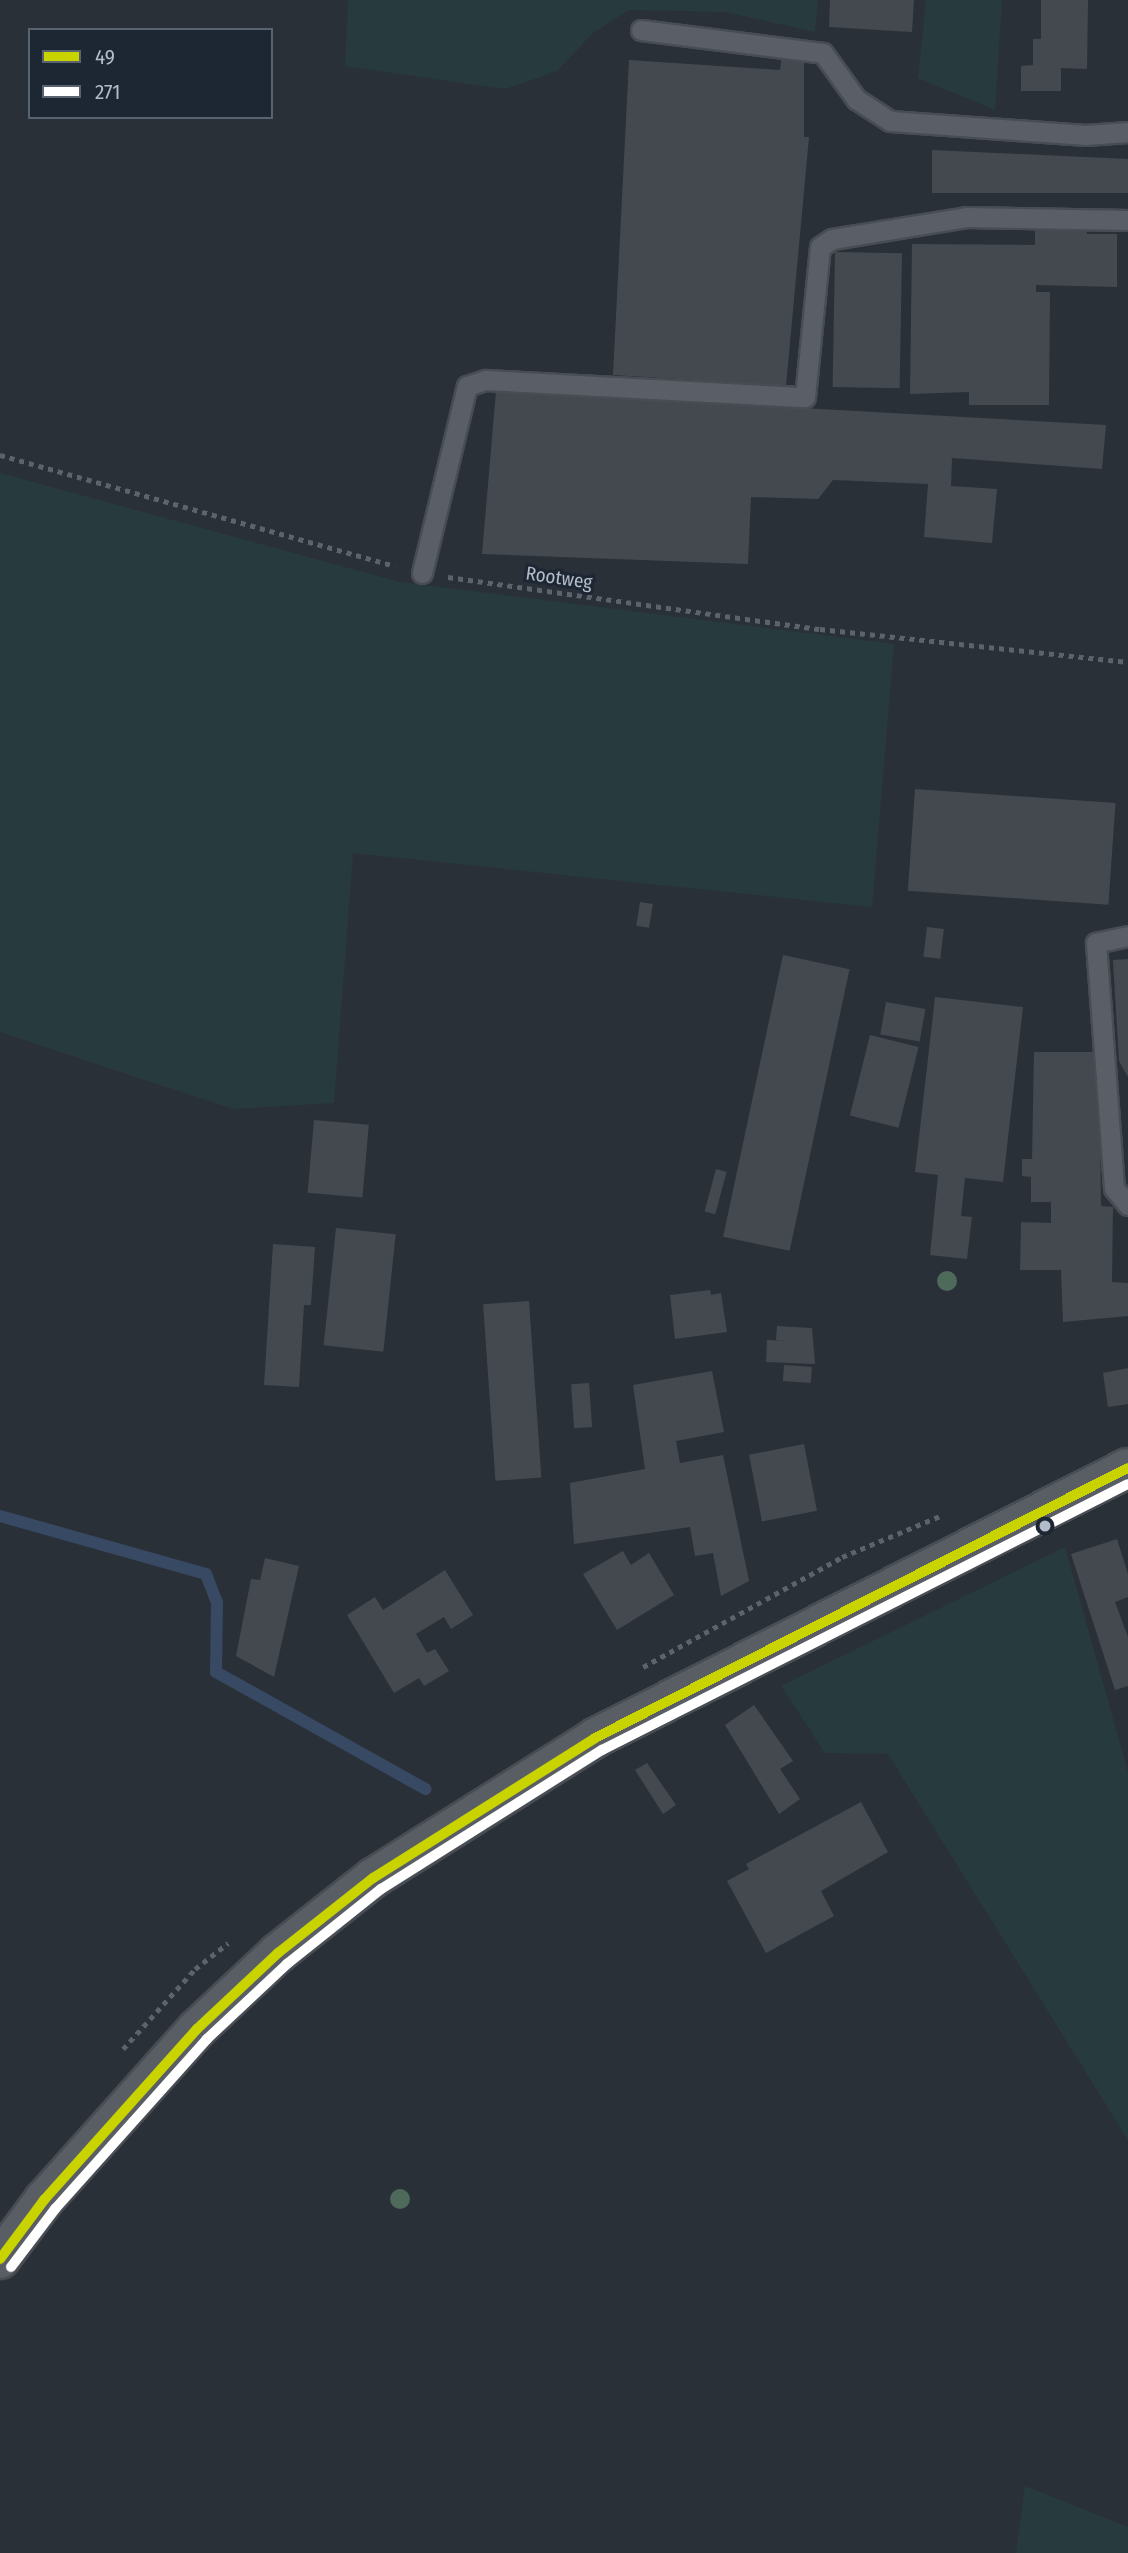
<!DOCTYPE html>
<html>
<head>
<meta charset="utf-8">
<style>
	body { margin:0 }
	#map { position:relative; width:1128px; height:2553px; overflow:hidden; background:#2a3038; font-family:"Fira Sans Condensed",sans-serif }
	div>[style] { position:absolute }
	.green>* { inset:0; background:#273a3e }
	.stream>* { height:12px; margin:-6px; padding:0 6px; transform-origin:6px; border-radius:6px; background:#384963 }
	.building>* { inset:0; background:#444950; transform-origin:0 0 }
	.path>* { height:4.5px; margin-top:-2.25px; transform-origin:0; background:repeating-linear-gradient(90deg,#5d636a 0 5px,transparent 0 10px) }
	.roads { filter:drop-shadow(2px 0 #484c53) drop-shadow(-2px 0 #484c53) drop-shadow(0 2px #484c53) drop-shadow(0 -2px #484c53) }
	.lane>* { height:19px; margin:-9.5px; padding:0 9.5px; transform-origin:9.5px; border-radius:9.5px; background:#5a5e66 }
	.secondary>* { height:38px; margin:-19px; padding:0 19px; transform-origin:19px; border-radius:19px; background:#595d64 }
	.bus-1>* { height:10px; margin:-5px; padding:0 5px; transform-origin:5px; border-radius:5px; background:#c8d300 }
	.bus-2>* { height:10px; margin:-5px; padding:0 5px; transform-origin:5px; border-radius:5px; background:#fff }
	.trees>* { width:20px; height:20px; margin:-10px; border-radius:50%; background:#4e6a5a }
	.dots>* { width:19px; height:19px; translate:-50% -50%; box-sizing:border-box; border:4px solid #1d2633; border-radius:50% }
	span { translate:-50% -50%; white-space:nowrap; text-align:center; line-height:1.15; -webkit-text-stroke:6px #1d2633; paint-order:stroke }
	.street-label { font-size:19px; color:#b4bcc9 }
	.legend { position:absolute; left:28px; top:28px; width:245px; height:91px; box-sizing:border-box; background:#1d2633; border:2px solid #59626f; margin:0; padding:9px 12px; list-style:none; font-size:21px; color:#b4bcc9 }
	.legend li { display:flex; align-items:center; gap:14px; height:35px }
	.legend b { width:35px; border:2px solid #59626f }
</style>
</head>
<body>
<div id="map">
	<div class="green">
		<i style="clip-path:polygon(348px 0,818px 0,815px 32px,726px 12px,629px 10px,593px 33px,557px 71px,505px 89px,345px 66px)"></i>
		<i style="clip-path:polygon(926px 0,1002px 0,995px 110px,918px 78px)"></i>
		<i style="clip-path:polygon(0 473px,400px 582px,894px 644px,872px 907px,353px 853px,334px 1103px,233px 1109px,0 1032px)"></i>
		<i style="clip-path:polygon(1065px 1547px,1128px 1772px,1128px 2140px,888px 1754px,825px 1753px,781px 1686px)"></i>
		<i style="clip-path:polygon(1025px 2486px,1128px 2527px,1128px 2553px,1016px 2553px)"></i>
	</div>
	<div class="stream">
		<i style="left:0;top:1516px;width:214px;rotate:15.7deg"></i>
		<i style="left:206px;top:1574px;width:30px;rotate:69deg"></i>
		<i style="left:217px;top:1602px;width:70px;rotate:90.8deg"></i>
		<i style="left:216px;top:1672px;width:240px;rotate:29.2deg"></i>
	</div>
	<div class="building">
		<i style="clip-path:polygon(830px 0,914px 0,912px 32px,829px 27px)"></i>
		<i style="clip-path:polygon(1041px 0,1088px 0,1087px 69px,1061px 68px,1061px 91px,1021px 91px,1021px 66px,1033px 65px,1033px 39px,1041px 39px)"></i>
		<i style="clip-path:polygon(782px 54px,804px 55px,804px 137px,809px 137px,786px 386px,613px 375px,629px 60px,780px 70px)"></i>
		<i style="clip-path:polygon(932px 150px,1128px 159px,1128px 193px,932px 193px)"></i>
		<i style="clip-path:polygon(1086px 228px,1087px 234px,1117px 234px,1117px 287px,1036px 285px,1036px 292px,1050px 292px,1049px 405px,969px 405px,969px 392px,910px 394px,912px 244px,1035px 245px,1035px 231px)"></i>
		<i style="left:835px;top:252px;width:67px;height:135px;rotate:1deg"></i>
		<i style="clip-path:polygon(496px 391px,1106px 425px,1102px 469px,952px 458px,951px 486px,997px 489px,992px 543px,924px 537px,928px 484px,833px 480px,818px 499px,751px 497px,748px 564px,482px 554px)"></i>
		<i style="left:915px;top:789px;width:201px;height:102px;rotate:4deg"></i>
		<i style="left:640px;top:902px;width:13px;height:24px;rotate:9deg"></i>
		<i style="left:927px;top:927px;width:17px;height:30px;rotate:7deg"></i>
		<i style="left:783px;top:955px;width:68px;height:288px;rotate:12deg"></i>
		<i style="clip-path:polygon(1128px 959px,1128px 1077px,1119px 1061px,1113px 960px)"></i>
		<i style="clip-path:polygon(935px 997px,1023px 1007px,1003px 1182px,965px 1178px,961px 1216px,972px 1217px,967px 1259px,930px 1255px,938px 1175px,915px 1172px)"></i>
		<i style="left:886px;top:1002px;width:40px;height:33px;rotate:10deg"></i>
		<i style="left:870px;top:1035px;width:50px;height:83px;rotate:14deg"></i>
		<i style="clip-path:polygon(1034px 1052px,1099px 1052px,1101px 1206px,1113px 1207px,1112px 1282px,1128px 1283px,1128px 1316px,1063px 1322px,1061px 1270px,1020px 1270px,1021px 1222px,1051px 1223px,1051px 1202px,1031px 1202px,1031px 1177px,1022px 1176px,1022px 1159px,1032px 1159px)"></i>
		<i style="left:314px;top:1120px;width:55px;height:73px;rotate:5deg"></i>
		<i style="left:716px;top:1169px;width:11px;height:44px;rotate:15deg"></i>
		<i style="left:336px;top:1228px;width:60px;height:118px;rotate:6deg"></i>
		<i style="clip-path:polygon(273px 1244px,315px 1247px,311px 1305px,304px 1305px,299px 1387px,264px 1385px)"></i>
		<i style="clip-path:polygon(710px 1290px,711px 1295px,721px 1293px,727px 1332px,675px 1339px,670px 1295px)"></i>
		<i style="left:529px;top:1301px;width:177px;height:46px;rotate:86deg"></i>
		<i style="clip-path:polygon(777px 1326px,812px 1328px,815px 1364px,766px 1362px,767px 1340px,790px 1341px,776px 1340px)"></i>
		<i style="left:784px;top:1365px;width:28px;height:16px;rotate:4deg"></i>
		<i style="clip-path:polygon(1128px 1368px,1128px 1404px,1108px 1407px,1103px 1373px)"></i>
		<i style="clip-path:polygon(712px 1371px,724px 1432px,676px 1441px,680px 1463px,723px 1455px,749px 1581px,721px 1596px,713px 1553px,695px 1556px,690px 1527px,574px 1544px,570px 1483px,645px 1469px,633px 1385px)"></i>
		<i style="left:589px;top:1383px;width:44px;height:18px;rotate:86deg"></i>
		<i style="left:804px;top:1444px;width:68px;height:56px;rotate:79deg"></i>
		<i style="clip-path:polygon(1117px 1539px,1128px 1574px,1128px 1597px,1115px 1602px,1128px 1637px,1128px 1686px,1115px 1690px,1071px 1554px)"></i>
		<i style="clip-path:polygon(623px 1551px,631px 1565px,649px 1553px,674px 1595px,617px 1630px,583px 1574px)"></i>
		<i style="clip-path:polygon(265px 1558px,299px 1566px,274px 1677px,236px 1656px,251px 1579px,260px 1580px)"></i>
		<i style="clip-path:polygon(445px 1570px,473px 1615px,451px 1629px,444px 1617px,416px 1634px,427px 1653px,435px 1649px,449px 1671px,424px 1686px,419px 1678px,394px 1693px,347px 1615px,375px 1597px,383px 1610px)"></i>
		<i style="clip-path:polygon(754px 1705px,793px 1761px,780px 1769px,800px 1799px,779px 1814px,725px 1725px)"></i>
		<i style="clip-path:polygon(647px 1763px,676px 1805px,663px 1814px,635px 1770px)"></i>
		<i style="clip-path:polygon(861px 1802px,888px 1852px,821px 1891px,834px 1916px,766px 1953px,727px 1881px,749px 1869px,746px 1864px)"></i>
	</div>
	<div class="path">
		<i style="left:0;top:455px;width:410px;rotate:15.7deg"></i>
		<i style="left:448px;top:577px;width:376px;rotate:8deg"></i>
		<i style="left:820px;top:629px;width:310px;rotate:6.1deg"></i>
		<i style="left:643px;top:1667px;width:227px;rotate:-28.9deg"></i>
		<i style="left:842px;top:1557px;width:106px;rotate:-22.7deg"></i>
		<i style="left:123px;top:2049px;width:108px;rotate:-48deg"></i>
		<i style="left:195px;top:1969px;width:42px;rotate:-38.2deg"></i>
	</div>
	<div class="roads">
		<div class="lane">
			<i style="left:641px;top:30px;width:183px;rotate:7.2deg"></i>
			<i style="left:823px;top:53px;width:57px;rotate:54.3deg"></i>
			<i style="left:856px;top:99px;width:40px;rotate:32.9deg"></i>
			<i style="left:890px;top:121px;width:196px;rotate:4.1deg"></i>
			<i style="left:1085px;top:135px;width:43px;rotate:-4deg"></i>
			<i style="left:422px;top:573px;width:192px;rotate:-76.5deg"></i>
			<i style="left:467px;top:386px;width:20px;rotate:-18deg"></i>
			<i style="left:486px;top:380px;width:319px;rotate:3.1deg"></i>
			<i style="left:805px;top:397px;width:151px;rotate:-84.3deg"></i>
			<i style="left:820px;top:247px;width:14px;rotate:-34deg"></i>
			<i style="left:832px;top:239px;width:136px;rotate:-9.3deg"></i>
			<i style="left:966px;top:217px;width:162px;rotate:1.1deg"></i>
			<i style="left:1128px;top:936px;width:33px;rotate:168deg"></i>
			<i style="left:1096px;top:943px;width:246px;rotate:85.8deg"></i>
			<i style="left:1114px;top:1188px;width:22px;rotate:51deg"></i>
		</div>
		<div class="secondary">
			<i style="left:0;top:2259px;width:74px;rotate:-53.3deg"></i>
			<i style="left:44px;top:2200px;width:229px;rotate:-48.2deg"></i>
			<i style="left:197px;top:2029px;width:111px;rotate:-43.2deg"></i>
			<i style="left:278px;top:1953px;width:121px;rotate:-38.3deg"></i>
			<i style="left:373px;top:1878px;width:262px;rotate:-32.2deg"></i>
			<i style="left:595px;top:1738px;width:597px;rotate:-26.87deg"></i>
		</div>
	</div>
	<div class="bus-1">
		<i style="left:0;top:2259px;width:74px;rotate:-53.3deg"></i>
		<i style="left:44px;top:2200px;width:229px;rotate:-48.2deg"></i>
		<i style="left:197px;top:2029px;width:111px;rotate:-43.2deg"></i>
		<i style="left:278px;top:1953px;width:121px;rotate:-38.3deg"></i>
		<i style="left:373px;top:1878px;width:262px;rotate:-32.2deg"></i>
		<i style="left:595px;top:1738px;width:597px;rotate:-26.87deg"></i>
	</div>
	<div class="bus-2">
		<i style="left:11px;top:2267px;width:73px;rotate:-52.8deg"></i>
		<i style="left:55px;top:2209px;width:228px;rotate:-48.2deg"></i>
		<i style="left:207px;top:2039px;width:110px;rotate:-43.2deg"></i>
		<i style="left:287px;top:1964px;width:120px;rotate:-38.6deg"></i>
		<i style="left:381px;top:1889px;width:261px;rotate:-32.2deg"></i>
		<i style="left:602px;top:1750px;width:589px;rotate:-26.83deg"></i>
	</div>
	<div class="trees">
		<i style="left:947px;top:1281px"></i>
		<i style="left:400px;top:2199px"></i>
	</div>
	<div class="dots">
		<i style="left:1045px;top:1526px;background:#b4bcc9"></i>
	</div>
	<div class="street-label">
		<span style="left:559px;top:578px;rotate:8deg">Rootweg</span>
	</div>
	<ul class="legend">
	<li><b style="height:9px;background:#c8d300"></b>49</li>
	<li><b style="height:9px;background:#fff"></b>271</li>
	</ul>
</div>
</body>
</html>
